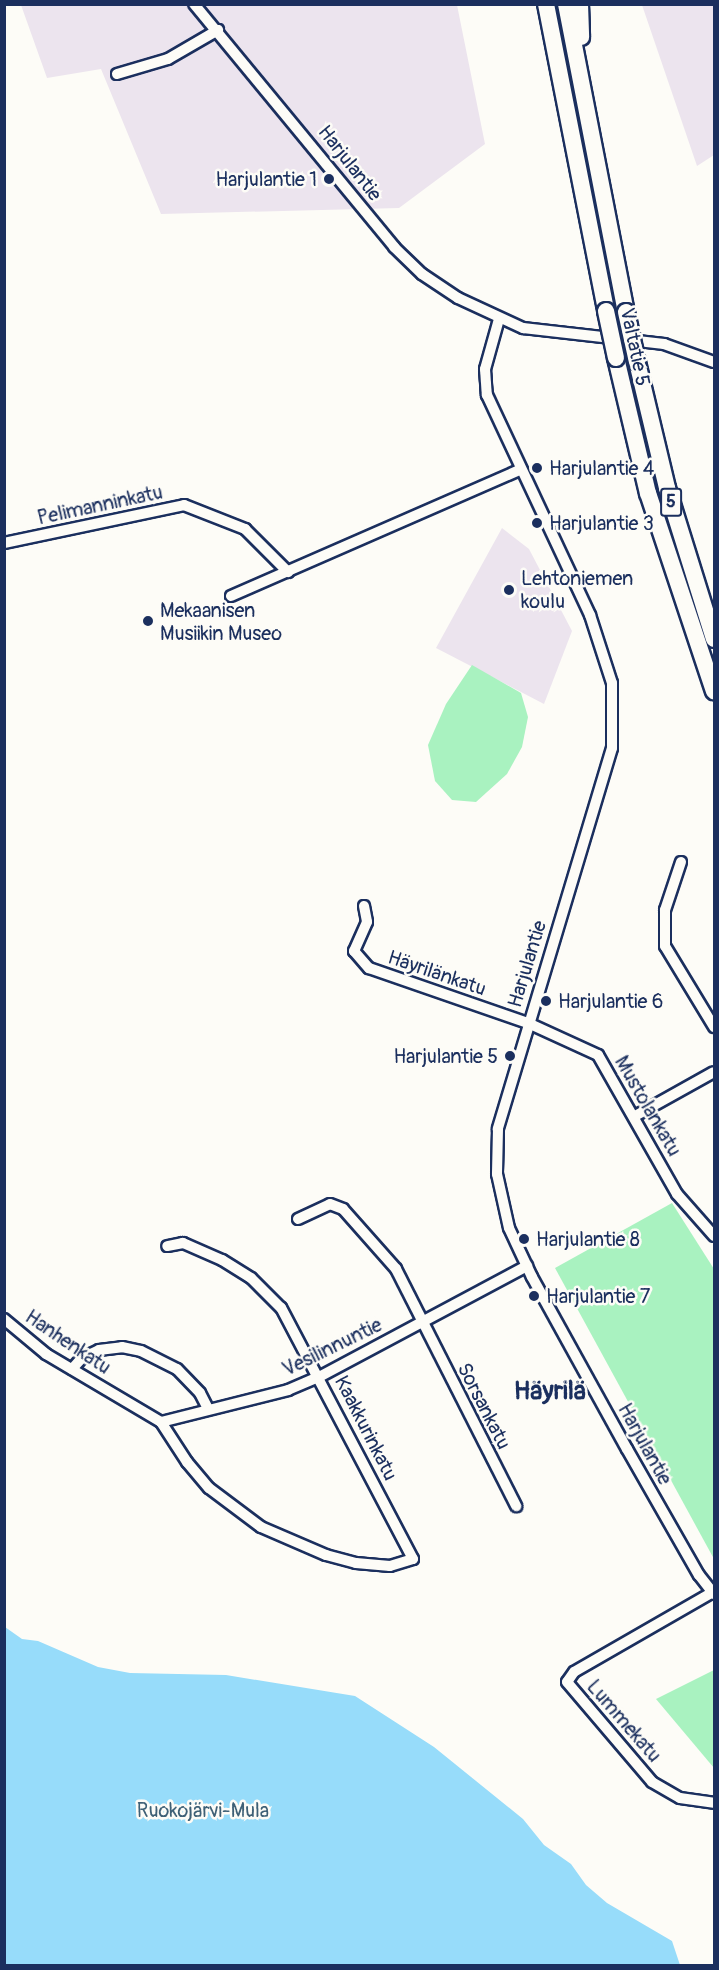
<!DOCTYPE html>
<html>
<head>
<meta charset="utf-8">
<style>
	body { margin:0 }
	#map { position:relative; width:719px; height:1970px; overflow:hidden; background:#fdfcf7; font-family:Pangolin,sans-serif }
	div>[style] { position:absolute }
	.built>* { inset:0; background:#ece4ee }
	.green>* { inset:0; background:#a9f2c0 }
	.water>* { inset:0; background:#97dcfa }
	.roads { filter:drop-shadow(2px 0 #1b2f5e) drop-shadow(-2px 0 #1b2f5e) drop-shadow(0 2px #1b2f5e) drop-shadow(0 -2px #1b2f5e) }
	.minor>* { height:10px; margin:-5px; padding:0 5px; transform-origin:5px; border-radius:5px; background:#fdfcf7 }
	.highway>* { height:16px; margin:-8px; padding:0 8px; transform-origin:8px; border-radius:8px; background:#fdfcf7 }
	.bridges { filter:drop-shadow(2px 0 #1b2f5e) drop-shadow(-2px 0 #1b2f5e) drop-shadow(0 2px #1b2f5e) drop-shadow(0 -2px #1b2f5e) }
	.highway-bridge>* { height:16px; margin:-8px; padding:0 8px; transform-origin:8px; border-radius:8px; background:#fdfcf7 }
	.dots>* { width:16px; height:16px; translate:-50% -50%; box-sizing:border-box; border:3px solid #fdfcf7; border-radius:50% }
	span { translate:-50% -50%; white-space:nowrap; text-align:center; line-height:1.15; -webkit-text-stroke:5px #fdfcf7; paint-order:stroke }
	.shield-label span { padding:2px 4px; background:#fdfcf7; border:2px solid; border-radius:4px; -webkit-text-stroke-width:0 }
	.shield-label { font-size:18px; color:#1b2f5e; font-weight:700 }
	.street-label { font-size:20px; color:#1b2f5e }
	.poi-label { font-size:20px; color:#1b2f5e }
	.right { translate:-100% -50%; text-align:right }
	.left { translate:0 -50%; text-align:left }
	.park-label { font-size:20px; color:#3e6076 }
	.district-label { font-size:26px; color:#1b2f5e; font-weight:700 }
	.frame { position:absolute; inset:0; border:6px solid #1b2f5e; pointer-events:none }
</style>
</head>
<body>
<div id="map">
	<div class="built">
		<i style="clip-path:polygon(21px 5px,457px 5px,485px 144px,399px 208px,161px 214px,101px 69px,47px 78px)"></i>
		<i style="clip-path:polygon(642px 5px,714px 5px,714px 155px,697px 166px)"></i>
		<i style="clip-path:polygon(502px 528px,529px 549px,572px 631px,544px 704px,436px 648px)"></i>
	</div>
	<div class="green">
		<i style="clip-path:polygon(472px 665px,521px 693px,528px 717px,522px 747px,507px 774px,476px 802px,452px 800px,435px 781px,428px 745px,446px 704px)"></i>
		<i style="clip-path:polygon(672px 1203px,714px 1269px,714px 1559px,555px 1268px)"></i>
		<i style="clip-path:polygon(714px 1670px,714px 1768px,656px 1699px)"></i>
	</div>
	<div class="water">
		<i style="clip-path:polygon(5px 1627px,22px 1639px,38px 1641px,98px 1667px,130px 1673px,226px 1675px,355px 1696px,434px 1747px,523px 1819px,544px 1845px,571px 1864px,586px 1885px,607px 1903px,672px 1941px,680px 1965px,5px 1965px)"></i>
	</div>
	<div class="roads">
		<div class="minor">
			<i style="left:194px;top:4px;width:315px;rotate:50.5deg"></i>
			<i style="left:394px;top:247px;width:39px;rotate:44deg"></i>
			<i style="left:422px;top:274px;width:43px;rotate:33.7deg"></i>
			<i style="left:458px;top:298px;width:72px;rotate:24.8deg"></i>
			<i style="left:523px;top:328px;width:142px;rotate:6.5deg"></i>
			<i style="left:664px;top:344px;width:53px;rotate:19.8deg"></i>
			<i style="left:117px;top:74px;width:53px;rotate:-16.4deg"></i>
			<i style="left:168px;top:59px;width:58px;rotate:-30.1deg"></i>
			<i style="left:499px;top:319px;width:52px;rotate:105.6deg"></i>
			<i style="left:485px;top:369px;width:26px;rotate:86deg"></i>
			<i style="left:487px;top:395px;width:243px;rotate:64.9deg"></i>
			<i style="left:590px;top:615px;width:71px;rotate:72.1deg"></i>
			<i style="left:612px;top:683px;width:65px;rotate:90deg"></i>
			<i style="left:612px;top:748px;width:398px;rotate:106.7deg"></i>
			<i style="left:498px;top:1129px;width:45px;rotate:91.3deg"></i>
			<i style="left:497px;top:1174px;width:55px;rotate:77.5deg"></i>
			<i style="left:509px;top:1228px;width:54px;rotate:64.9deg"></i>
			<i style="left:532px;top:1277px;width:196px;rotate:61.1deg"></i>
			<i style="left:627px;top:1449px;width:145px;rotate:60.3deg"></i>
			<i style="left:699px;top:1575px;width:24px;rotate:52deg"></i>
			<i style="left:4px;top:543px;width:184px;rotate:-11.9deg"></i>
			<i style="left:184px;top:505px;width:66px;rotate:21.5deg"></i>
			<i style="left:245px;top:529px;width:61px;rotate:45deg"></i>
			<i style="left:231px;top:596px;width:315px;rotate:-23.6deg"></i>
			<i style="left:681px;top:862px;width:51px;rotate:108.4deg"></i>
			<i style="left:665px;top:910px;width:36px;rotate:90deg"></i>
			<i style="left:665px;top:946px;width:95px;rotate:58.8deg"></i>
			<i style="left:364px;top:906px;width:16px;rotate:79deg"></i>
			<i style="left:367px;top:922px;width:32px;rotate:114deg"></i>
			<i style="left:354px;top:951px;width:23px;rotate:49deg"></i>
			<i style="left:369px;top:968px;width:168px;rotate:19.1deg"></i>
			<i style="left:528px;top:1023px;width:77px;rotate:24.6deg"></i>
			<i style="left:598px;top:1055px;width:160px;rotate:60.4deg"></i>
			<i style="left:677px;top:1194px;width:56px;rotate:48.6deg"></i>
			<i style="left:635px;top:1116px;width:90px;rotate:-29.1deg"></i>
			<i style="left:298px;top:1219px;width:35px;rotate:-25deg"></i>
			<i style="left:330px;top:1204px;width:14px;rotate:21deg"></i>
			<i style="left:343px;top:1209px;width:80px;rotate:48.5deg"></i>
			<i style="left:396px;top:1269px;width:266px;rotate:63.1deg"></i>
			<i style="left:4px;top:1319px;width:55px;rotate:39.8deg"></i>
			<i style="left:46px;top:1354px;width:134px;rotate:30.6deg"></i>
			<i style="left:161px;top:1422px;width:131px;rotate:-14.1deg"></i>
			<i style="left:288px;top:1390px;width:34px;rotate:-23deg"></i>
			<i style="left:319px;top:1377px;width:236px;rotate:-28.1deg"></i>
			<i style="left:72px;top:1369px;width:15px;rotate:-48deg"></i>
			<i style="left:82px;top:1358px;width:19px;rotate:-25deg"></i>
			<i style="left:99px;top:1350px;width:23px;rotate:-7deg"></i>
			<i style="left:122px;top:1347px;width:19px;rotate:12deg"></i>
			<i style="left:141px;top:1351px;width:40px;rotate:26.6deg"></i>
			<i style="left:177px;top:1369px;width:33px;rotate:46deg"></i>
			<i style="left:200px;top:1393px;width:18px;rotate:63deg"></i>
			<i style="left:161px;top:1422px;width:48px;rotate:57deg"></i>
			<i style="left:187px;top:1462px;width:34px;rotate:50deg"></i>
			<i style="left:209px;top:1488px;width:65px;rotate:36.9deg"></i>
			<i style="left:261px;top:1527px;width:71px;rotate:23.3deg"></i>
			<i style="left:326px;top:1555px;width:31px;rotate:15deg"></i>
			<i style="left:356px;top:1563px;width:34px;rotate:5deg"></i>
			<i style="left:390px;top:1566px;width:24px;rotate:-17deg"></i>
			<i style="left:413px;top:1559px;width:284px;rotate:-117.7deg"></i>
			<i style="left:281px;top:1308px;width:42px;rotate:-135deg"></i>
			<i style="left:251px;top:1278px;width:34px;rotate:-148deg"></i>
			<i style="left:222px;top:1260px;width:43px;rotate:-156.4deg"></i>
			<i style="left:183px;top:1243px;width:16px;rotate:169deg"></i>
			<i style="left:713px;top:1592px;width:160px;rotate:150.1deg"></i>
			<i style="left:574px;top:1672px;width:12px;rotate:125deg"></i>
			<i style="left:567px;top:1682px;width:131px;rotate:49.6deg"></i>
			<i style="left:652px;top:1782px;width:32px;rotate:30deg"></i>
			<i style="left:680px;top:1798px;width:34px;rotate:8deg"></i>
		</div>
		<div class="highway">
			<i style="left:546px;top:4px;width:313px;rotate:78.9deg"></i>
			<i style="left:566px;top:4px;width:314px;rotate:79deg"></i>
			<i style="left:580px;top:4px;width:33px;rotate:88deg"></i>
			<i style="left:616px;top:358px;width:139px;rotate:76.7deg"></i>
			<i style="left:648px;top:493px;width:209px;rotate:71.6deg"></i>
			<i style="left:637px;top:362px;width:130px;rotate:76.6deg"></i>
			<i style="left:667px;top:488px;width:158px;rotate:72.7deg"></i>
		</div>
	</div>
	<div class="bridges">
		<div class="highway-bridge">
			<i style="left:606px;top:311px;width:48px;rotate:78deg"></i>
			<i style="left:626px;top:312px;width:51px;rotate:77.6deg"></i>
		</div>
	</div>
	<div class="dots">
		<i style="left:329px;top:179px;background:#1b2f5e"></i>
		<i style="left:537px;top:468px;background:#1b2f5e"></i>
		<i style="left:537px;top:523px;background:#1b2f5e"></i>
		<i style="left:509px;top:590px;background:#1b2f5e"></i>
		<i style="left:148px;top:621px;background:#1b2f5e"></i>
		<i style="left:546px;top:1001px;background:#1b2f5e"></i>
		<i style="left:510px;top:1056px;background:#1b2f5e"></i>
		<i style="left:524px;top:1239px;background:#1b2f5e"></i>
		<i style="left:534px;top:1296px;background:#1b2f5e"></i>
	</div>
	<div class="shield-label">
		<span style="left:671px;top:502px">5</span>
	</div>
	<div class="street-label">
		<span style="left:350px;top:163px;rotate:52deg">Harjulantie</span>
		<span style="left:635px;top:347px;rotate:78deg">Valtatie 5</span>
		<span style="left:100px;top:505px;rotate:-12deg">Pelimanninkatu</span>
		<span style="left:527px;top:964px;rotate:-73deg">Harjulantie</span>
		<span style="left:437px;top:973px;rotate:19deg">Häyrilänkatu</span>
		<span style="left:648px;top:1106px;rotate:60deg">Mustolankatu</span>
		<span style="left:68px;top:1342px;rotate:34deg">Hanhenkatu</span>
		<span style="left:332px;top:1347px;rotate:-26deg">Vesilinnuntie</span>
		<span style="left:484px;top:1406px;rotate:63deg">Sorsankatu</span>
		<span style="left:366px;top:1428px;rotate:63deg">Kaakkurinkatu</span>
		<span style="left:645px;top:1444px;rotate:61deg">Harjulantie</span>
		<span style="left:624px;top:1721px;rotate:49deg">Lummekatu</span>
	</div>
	<div class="poi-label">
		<span class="right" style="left:317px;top:179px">Harjulantie 1</span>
		<span class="left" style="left:549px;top:468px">Harjulantie 4</span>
		<span class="left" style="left:549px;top:523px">Harjulantie 3</span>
		<span class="left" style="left:521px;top:590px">Lehtoniemen<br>koulu</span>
		<span class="left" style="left:160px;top:622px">Mekaanisen<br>Musiikin Museo</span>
		<span class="left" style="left:558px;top:1001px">Harjulantie 6</span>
		<span class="right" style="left:498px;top:1056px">Harjulantie 5</span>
		<span class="left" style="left:536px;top:1239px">Harjulantie 8</span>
		<span class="left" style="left:546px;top:1296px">Harjulantie 7</span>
	</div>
	<div class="park-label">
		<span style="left:203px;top:1810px">Ruokojärvi-Mula</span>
	</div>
	<div class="district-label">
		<span style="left:550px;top:1392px">Häyrilä</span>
	</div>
	<div class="frame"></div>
</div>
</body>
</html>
